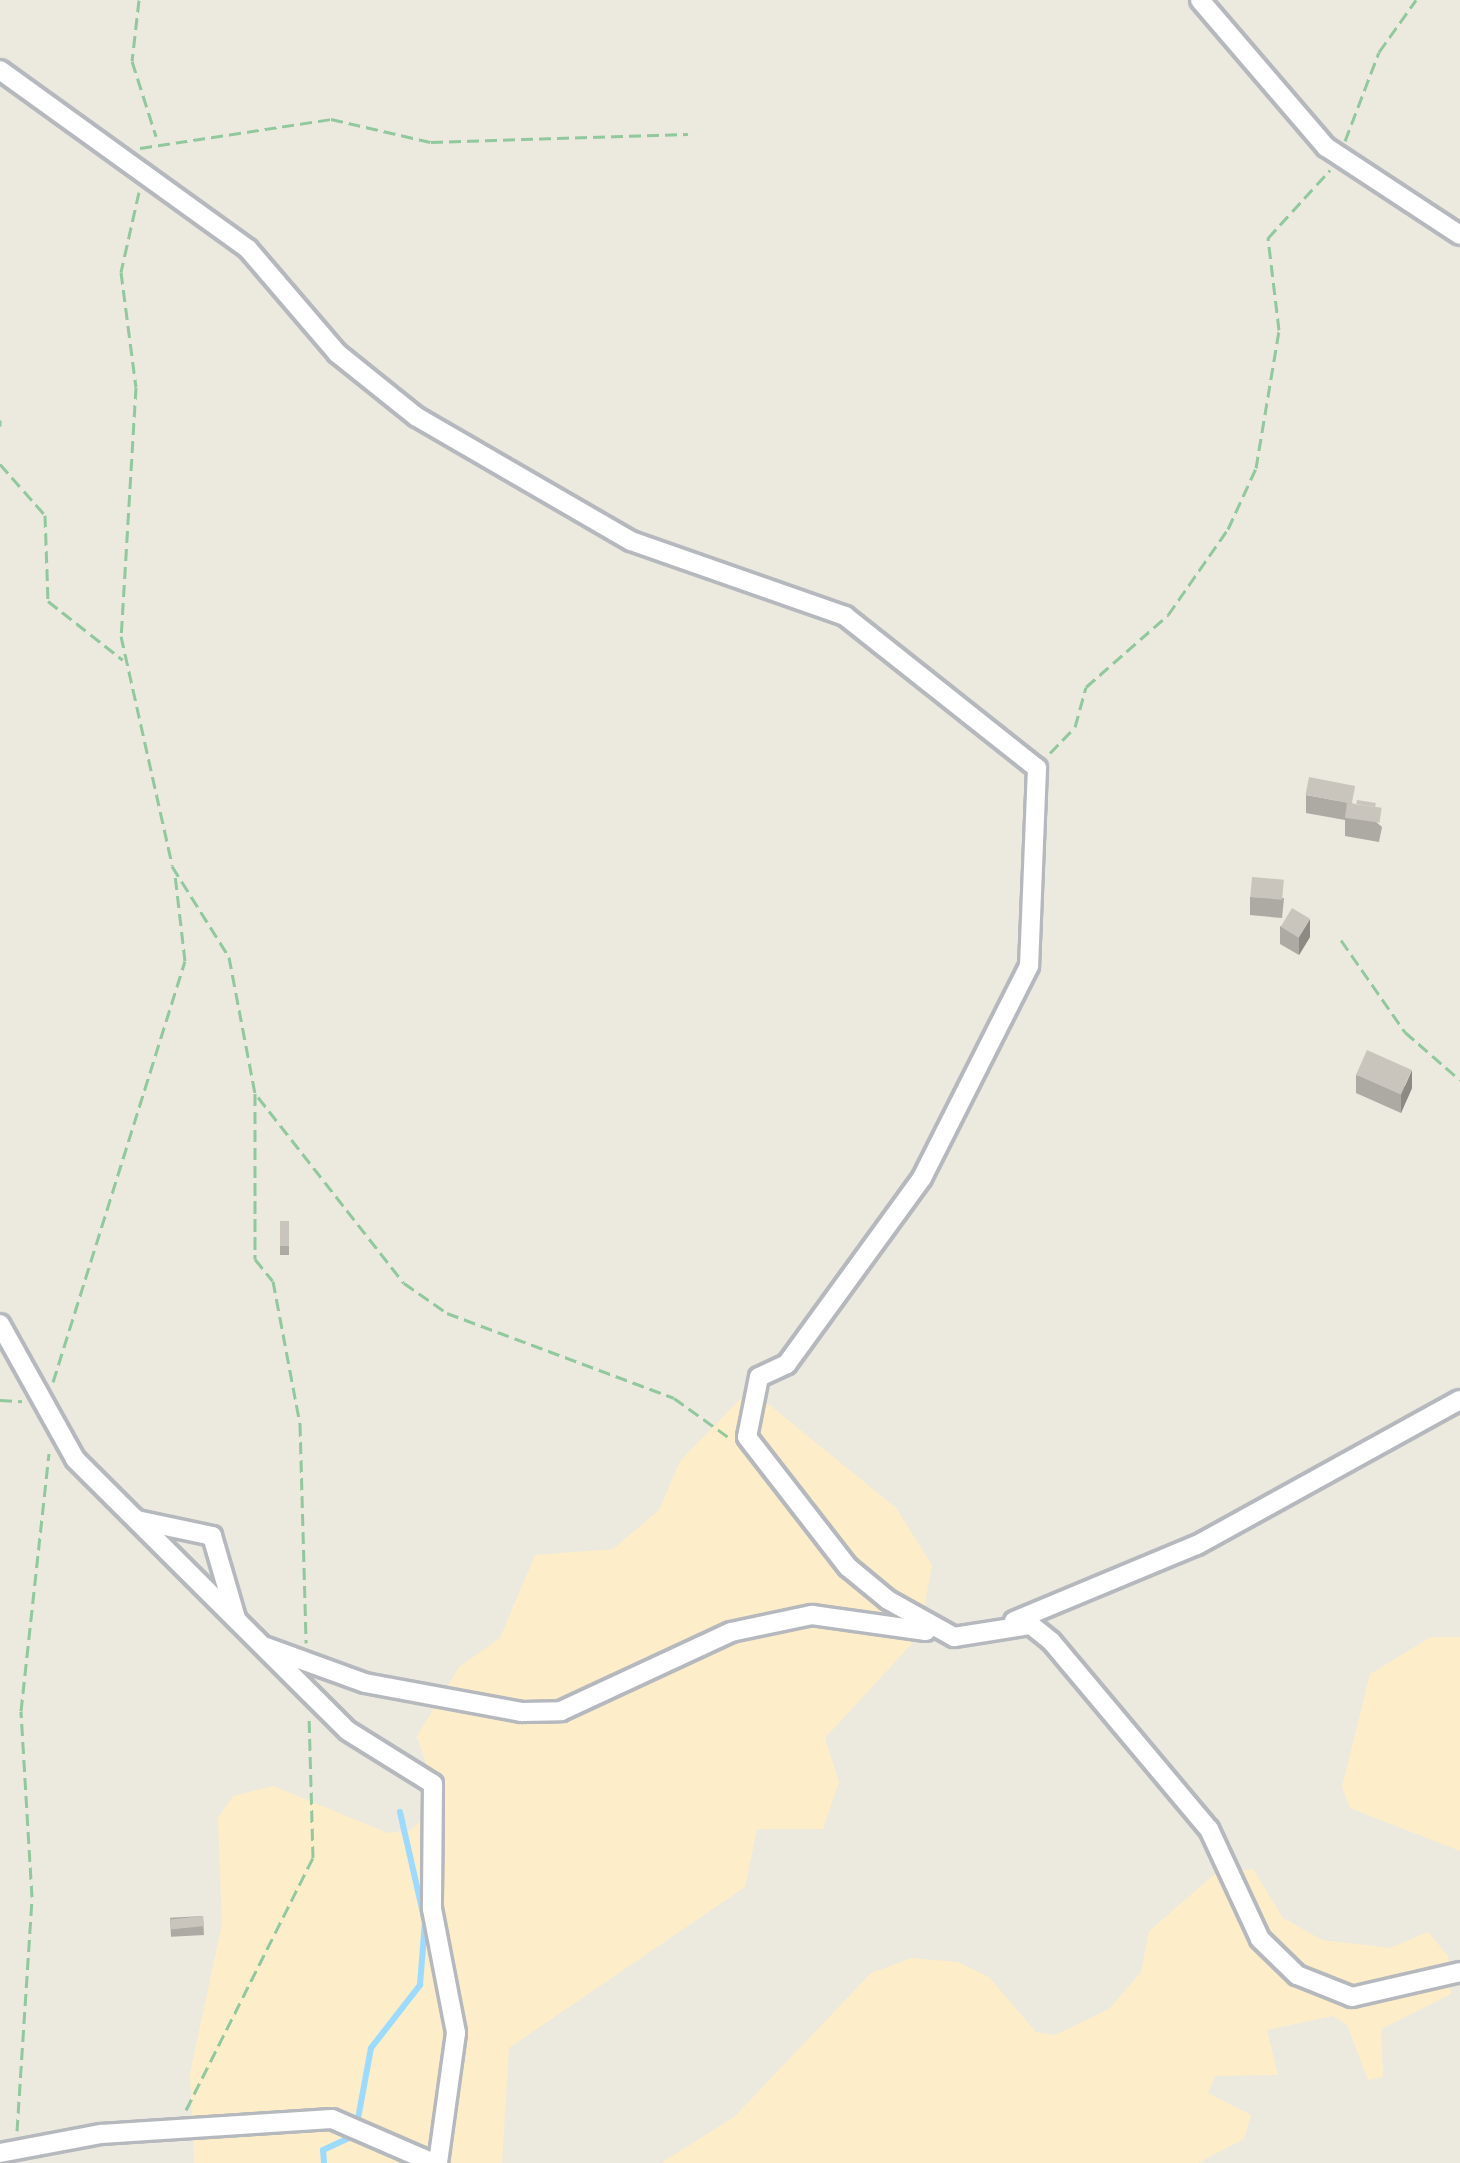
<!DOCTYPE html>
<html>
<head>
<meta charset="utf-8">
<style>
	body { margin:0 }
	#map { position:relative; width:1460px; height:2163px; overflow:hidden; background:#ece9de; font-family:Manrope,sans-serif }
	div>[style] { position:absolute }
	.sand>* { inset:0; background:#fdeec9 }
	.stream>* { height:6px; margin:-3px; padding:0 3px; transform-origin:3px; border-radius:3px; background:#9cdaff }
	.path>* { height:3px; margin-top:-1.5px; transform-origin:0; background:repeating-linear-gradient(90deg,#91c89d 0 12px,transparent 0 18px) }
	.roads { filter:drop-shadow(3px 0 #b5b8bd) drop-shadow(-3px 0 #b5b8bd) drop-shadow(0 3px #b5b8bd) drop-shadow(0 -3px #b5b8bd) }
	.street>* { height:18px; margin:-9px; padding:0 9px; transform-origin:9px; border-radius:9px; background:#fff }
	.wall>* { inset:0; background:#ada9a3; transform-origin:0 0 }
	.shaded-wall>* { inset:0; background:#8d8a84 }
	.building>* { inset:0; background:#c9c5bd; transform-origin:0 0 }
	span { translate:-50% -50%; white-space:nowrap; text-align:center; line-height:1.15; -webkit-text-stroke:12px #fff; paint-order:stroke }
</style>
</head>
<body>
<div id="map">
	<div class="sand">
		<i style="clip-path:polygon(750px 1389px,896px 1508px,932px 1565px,919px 1636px,825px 1738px,839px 1782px,823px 1829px,757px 1829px,745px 1887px,509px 2048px,502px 2163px,194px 2163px,190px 2073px,222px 1924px,218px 1818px,233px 1796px,273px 1786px,388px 1833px,411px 1830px,439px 1803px,417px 1736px,459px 1667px,500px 1638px,535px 1555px,613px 1549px,659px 1510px,680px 1461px)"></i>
		<i style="clip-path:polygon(1431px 1637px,1460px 1637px,1460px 1851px,1350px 1808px,1342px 1787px,1370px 1674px)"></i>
		<i style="clip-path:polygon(1253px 1869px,1283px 1918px,1322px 1940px,1390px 1948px,1428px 1932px,1448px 1956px,1451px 1994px,1381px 2029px,1383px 2077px,1368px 2080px,1347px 2025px,1333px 2016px,1267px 2030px,1278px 2075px,1215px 2076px,1208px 2093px,1251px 2115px,1244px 2139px,1198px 2163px,661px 2163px,734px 2117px,871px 1973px,912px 1958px,958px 1962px,989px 1977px,1036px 2032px,1055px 2035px,1109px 2009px,1141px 1972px,1149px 1931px,1216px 1873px)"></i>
	</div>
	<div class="stream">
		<i style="left:324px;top:2163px;width:13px;rotate:-94deg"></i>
		<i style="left:323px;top:2150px;width:35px;rotate:-25deg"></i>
		<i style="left:355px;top:2135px;width:88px;rotate:-79.6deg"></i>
		<i style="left:371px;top:2048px;width:80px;rotate:-52.1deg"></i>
		<i style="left:420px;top:1985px;width:63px;rotate:-85.5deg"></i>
		<i style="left:425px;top:1922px;width:113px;rotate:-102.8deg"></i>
	</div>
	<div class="path">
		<i style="left:139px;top:0;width:61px;rotate:96.5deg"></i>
		<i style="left:132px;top:61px;width:79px;rotate:72.3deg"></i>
		<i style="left:1345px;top:141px;width:95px;rotate:-69.1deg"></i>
		<i style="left:1379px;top:52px;width:64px;rotate:-54.6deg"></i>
		<i style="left:140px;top:148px;width:193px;rotate:-8.6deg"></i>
		<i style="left:331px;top:119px;width:103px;rotate:13deg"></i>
		<i style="left:431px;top:142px;width:257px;rotate:-1.8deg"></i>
		<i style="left:139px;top:192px;width:82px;rotate:102.7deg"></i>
		<i style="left:121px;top:272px;width:116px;rotate:82.6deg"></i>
		<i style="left:136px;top:387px;width:249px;rotate:93.4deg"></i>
		<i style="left:121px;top:636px;width:235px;rotate:77.4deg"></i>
		<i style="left:0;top:420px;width:6px;rotate:90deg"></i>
		<i style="left:0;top:464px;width:68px;rotate:48.6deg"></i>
		<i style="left:45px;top:515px;width:86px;rotate:88deg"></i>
		<i style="left:48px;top:601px;width:95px;rotate:38.2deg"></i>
		<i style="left:1050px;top:753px;width:36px;rotate:-46deg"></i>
		<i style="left:1075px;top:727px;width:41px;rotate:-74.6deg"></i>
		<i style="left:1086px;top:687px;width:109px;rotate:-41.3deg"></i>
		<i style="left:1168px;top:615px;width:105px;rotate:-55.1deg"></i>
		<i style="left:1228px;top:529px;width:67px;rotate:-65.3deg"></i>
		<i style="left:1256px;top:468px;width:140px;rotate:-80.5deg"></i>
		<i style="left:1279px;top:330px;width:93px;rotate:-96.8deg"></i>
		<i style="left:1268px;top:238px;width:92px;rotate:-47.6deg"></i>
		<i style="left:172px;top:866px;width:107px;rotate:57.9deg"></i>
		<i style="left:229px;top:957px;width:138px;rotate:79.2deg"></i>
		<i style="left:255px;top:1093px;width:166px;rotate:90deg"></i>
		<i style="left:255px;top:1259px;width:28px;rotate:51deg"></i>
		<i style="left:273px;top:1281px;width:146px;rotate:79.3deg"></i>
		<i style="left:300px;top:1424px;width:219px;rotate:88.4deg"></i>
		<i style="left:1341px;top:940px;width:112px;rotate:55.2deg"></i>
		<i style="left:1405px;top:1032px;width:73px;rotate:41.1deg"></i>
		<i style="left:258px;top:1097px;width:236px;rotate:51.9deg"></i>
		<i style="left:404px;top:1283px;width:52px;rotate:34.9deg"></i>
		<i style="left:447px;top:1313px;width:242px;rotate:20.5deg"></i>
		<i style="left:674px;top:1398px;width:70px;rotate:35.7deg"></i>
		<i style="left:53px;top:1382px;width:441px;rotate:-72.6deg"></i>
		<i style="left:185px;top:961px;width:88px;rotate:-96.6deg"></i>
		<i style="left:0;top:1400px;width:22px;rotate:3deg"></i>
		<i style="left:186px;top:2110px;width:282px;rotate:-63.3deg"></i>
		<i style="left:313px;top:1858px;width:140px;rotate:-91.6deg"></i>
		<i style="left:17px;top:2131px;width:234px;rotate:-86.3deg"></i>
		<i style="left:32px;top:1897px;width:186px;rotate:-93.4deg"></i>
		<i style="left:21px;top:1711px;width:259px;rotate:-83.8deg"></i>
	</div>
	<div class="roads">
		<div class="street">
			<i style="left:1200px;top:0;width:194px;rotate:49.4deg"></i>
			<i style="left:1326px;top:147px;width:160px;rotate:33.3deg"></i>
			<i style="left:0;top:70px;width:306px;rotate:35.8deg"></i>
			<i style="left:248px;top:249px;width:137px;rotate:49.4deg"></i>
			<i style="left:337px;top:353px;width:102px;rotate:38.7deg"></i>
			<i style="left:417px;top:417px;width:247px;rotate:30.1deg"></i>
			<i style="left:631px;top:541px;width:227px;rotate:19.3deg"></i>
			<i style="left:845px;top:616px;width:245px;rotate:38.4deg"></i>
			<i style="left:1037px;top:768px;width:198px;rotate:92.3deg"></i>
			<i style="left:1029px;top:966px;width:237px;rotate:116.8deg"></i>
			<i style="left:922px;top:1178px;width:230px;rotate:126deg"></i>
			<i style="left:787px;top:1364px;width:31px;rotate:155deg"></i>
			<i style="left:759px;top:1377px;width:61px;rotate:101.3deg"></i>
			<i style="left:747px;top:1437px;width:165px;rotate:52.2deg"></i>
			<i style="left:848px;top:1567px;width:52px;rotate:39.5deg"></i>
			<i style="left:888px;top:1600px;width:76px;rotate:29.3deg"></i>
			<i style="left:954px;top:1637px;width:78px;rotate:-8.9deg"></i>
			<i style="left:1031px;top:1625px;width:26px;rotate:39deg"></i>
			<i style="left:1051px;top:1641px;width:246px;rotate:50deg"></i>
			<i style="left:1209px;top:1829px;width:121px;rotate:65.1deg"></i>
			<i style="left:1260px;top:1939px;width:52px;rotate:44.2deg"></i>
			<i style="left:1297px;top:1975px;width:59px;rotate:21.8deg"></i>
			<i style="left:1352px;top:1997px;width:111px;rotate:-13deg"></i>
			<i style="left:0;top:1324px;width:154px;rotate:60.9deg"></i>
			<i style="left:75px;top:1459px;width:385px;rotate:44.9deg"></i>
			<i style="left:348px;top:1731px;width:100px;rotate:31.9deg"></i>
			<i style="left:433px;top:1784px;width:125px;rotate:90.5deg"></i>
			<i style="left:432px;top:1909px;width:126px;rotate:79deg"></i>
			<i style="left:456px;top:2033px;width:131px;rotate:97.9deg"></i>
			<i style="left:137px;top:1520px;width:77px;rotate:12deg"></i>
			<i style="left:212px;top:1536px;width:85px;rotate:73.7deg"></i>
			<i style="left:1014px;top:1621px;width:198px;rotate:-22.6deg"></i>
			<i style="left:1197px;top:1545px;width:300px;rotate:-28.9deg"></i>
			<i style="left:266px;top:1647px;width:105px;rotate:20deg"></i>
			<i style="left:365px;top:1683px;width:160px;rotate:10.5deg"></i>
			<i style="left:522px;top:1712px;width:39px;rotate:-1deg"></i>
			<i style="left:561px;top:1711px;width:187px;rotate:-24.9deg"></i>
			<i style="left:731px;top:1632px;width:83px;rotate:-11.9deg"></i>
			<i style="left:812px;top:1615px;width:115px;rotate:8deg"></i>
			<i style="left:0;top:2153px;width:103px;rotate:-10.7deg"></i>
			<i style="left:101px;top:2134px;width:231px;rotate:-3.7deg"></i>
			<i style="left:332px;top:2119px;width:110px;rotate:23.5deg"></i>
		</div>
	</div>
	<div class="wall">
		<i style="clip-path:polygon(1306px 795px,1355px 804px,1382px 827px,1379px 842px,1345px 836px,1345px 820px,1306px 813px)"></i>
		<i style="clip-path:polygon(1250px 897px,1284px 898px,1282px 918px,1250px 915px)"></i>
		<i style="clip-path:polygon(1280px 926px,1310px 937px,1299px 955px,1280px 944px)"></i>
		<i style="clip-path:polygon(1356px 1075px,1412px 1088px,1401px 1113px,1356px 1093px)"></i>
		<i style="left:280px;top:1221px;width:9px;height:34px"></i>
		<i style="left:203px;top:1916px;width:19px;height:33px;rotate:87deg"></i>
	</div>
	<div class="shaded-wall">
		<i style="clip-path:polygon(1310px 919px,1310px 937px,1299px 955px,1299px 937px)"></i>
		<i style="clip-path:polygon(1412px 1070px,1412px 1088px,1401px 1113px,1401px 1095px)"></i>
	</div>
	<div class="building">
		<i style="left:1309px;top:777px;width:47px;height:18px;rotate:11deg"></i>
		<i style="left:1357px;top:800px;width:19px;height:4px;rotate:9deg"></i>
		<i style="left:1347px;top:803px;width:35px;height:15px;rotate:8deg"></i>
		<i style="left:1252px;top:877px;width:32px;height:20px;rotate:5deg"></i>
		<i style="left:1292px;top:908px;width:21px;height:22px;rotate:31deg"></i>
		<i style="left:1367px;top:1050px;width:49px;height:27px;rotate:24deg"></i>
		<i style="left:280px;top:1221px;width:9px;height:25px"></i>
		<i style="left:203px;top:1916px;width:10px;height:33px;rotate:84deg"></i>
	</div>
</div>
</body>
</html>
